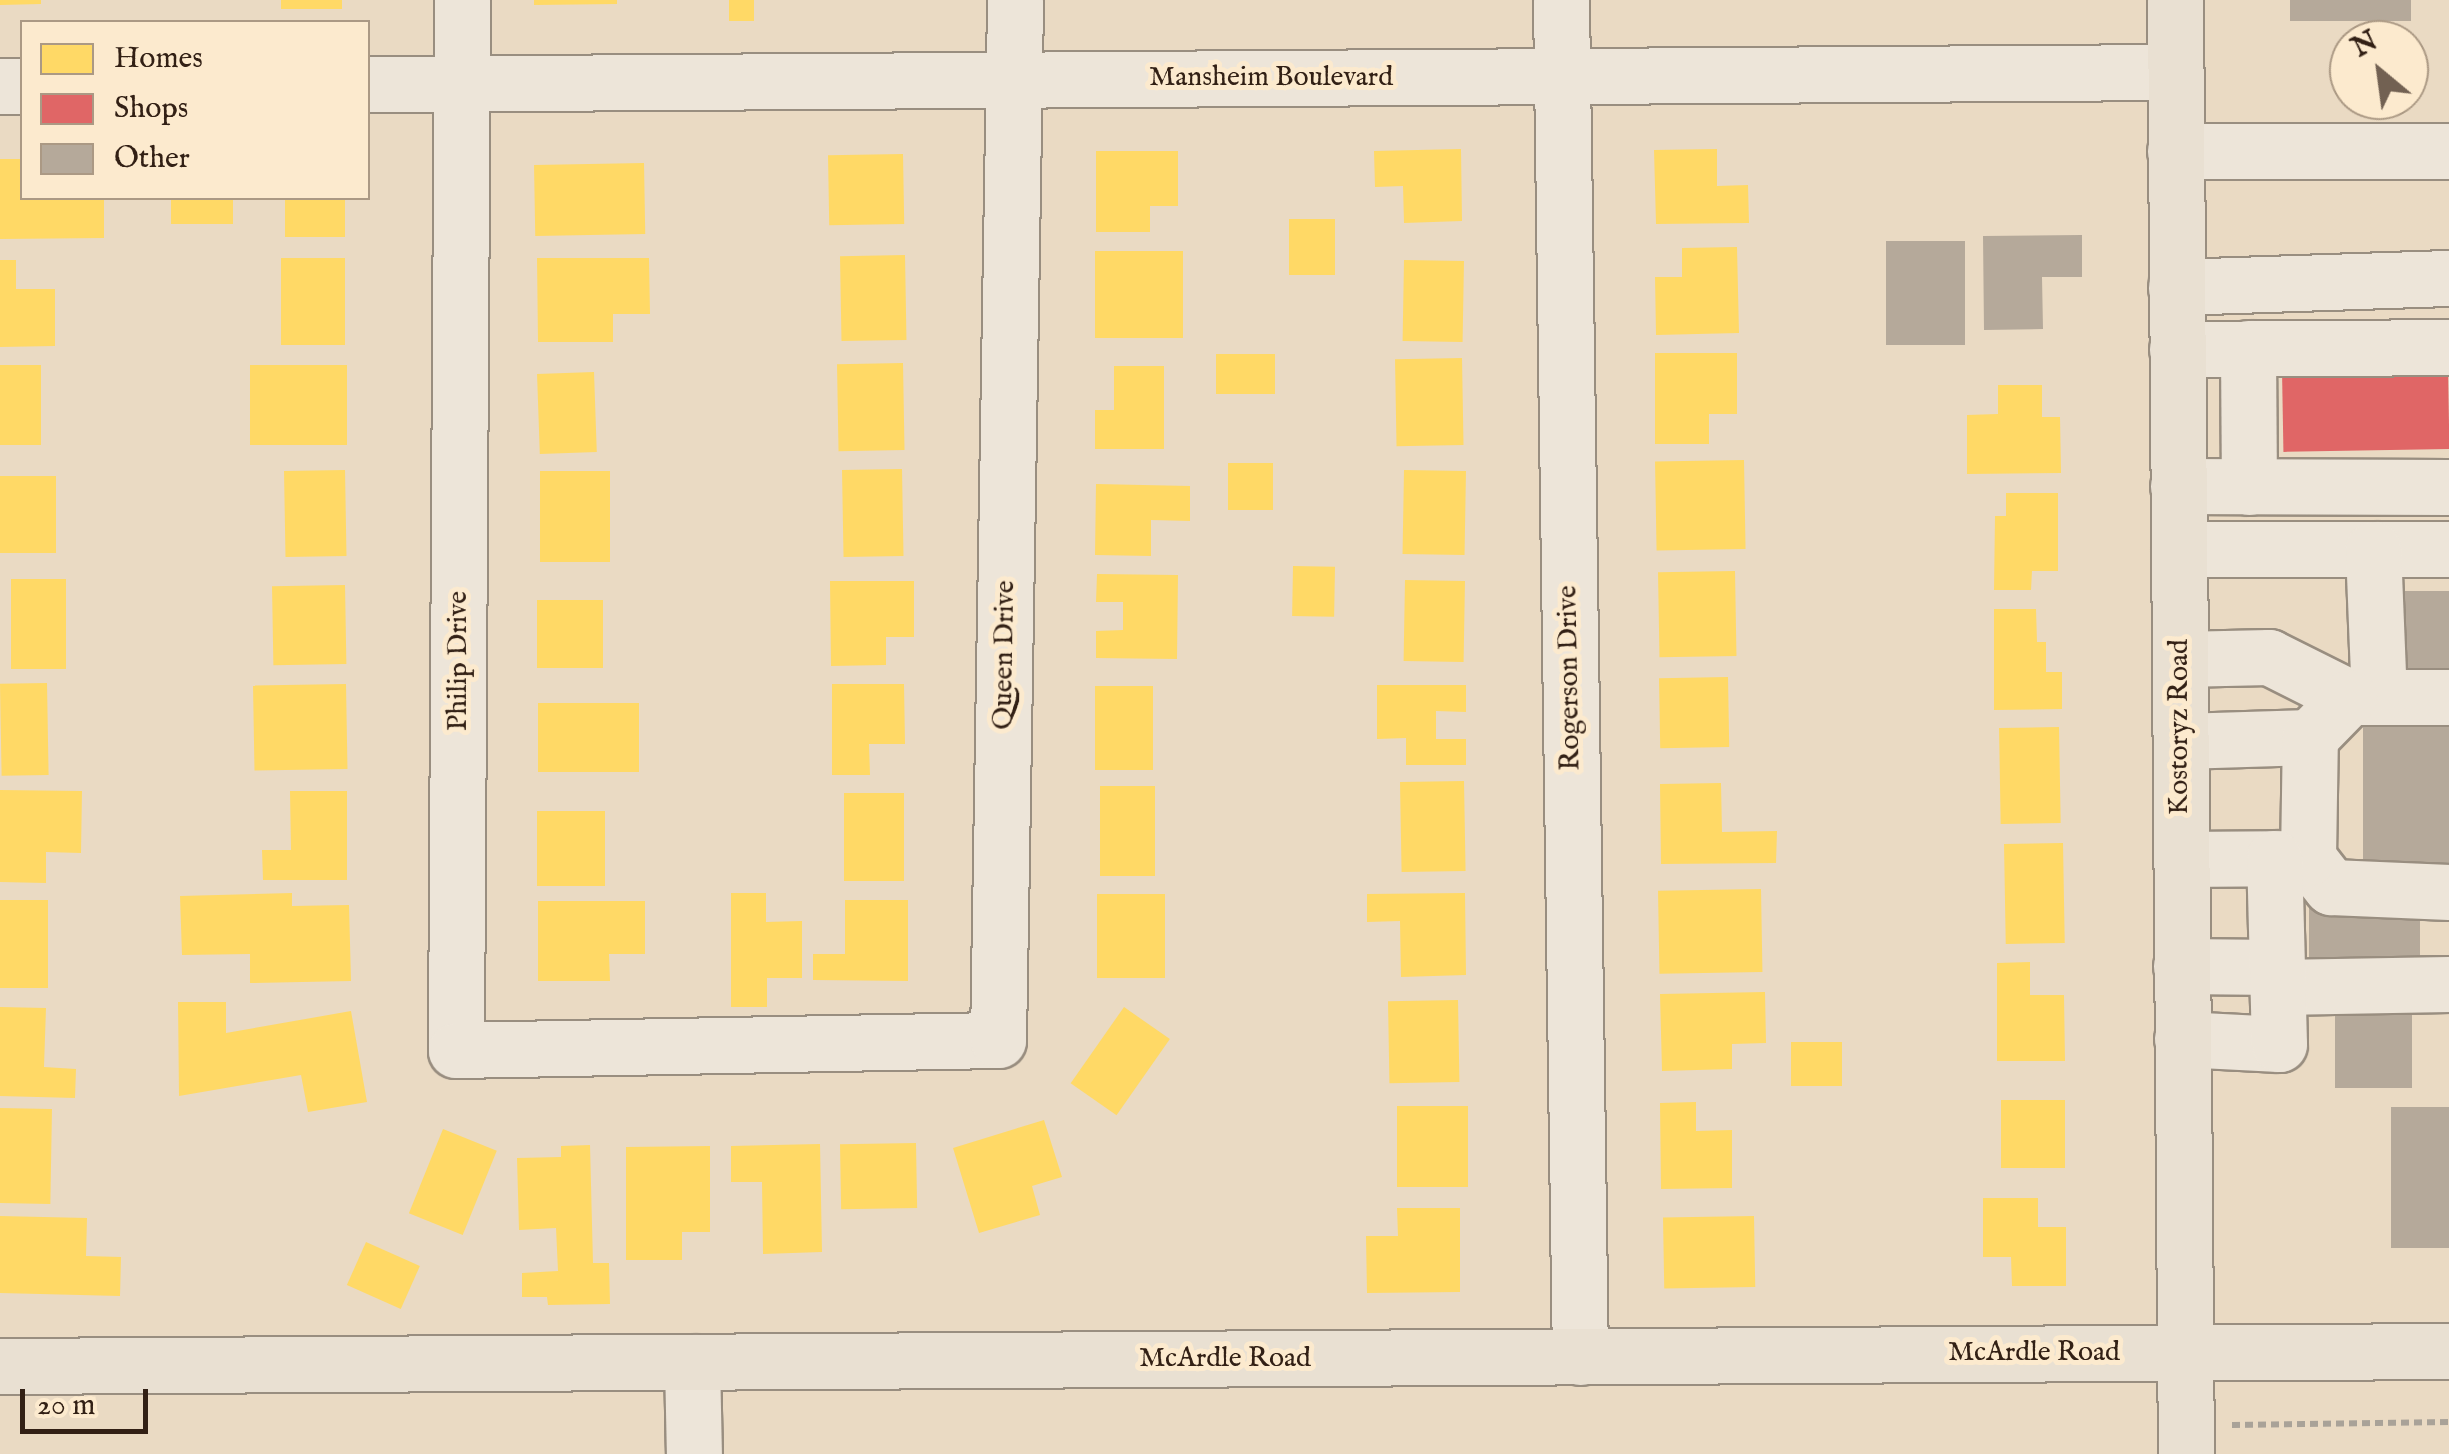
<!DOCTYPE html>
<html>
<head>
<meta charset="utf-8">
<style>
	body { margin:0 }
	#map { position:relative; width:2449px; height:1454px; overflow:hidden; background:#eadac3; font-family:"IM FELL English",serif }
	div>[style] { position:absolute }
	.homes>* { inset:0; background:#ffd966; transform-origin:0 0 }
	.shops>* { inset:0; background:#e06666; transform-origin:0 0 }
	.building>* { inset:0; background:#b5a99a; transform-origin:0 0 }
	.path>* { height:6px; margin-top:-3px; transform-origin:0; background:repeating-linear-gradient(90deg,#a9a298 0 8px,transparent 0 13px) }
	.roads { filter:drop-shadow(2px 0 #998e80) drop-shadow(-2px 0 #998e80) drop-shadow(0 2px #998e80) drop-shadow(0 -2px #998e80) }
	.minor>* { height:55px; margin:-27.5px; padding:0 27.5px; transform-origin:27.5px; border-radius:27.5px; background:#ede5d9 }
	.major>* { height:55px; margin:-27.5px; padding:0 27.5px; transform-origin:27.5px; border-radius:27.5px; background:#e9e0d2 }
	span { translate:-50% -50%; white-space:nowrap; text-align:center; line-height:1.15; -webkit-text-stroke:10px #fceace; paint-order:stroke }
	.street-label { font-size:28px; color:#322015 }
	.legend { position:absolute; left:20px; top:20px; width:350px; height:180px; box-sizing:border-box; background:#fceace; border:2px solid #ab9984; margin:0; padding:12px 18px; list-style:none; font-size:30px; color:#322015 }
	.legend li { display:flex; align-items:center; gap:20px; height:50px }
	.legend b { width:50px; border:2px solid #ab9984 }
	.north { position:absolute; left:2329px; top:20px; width:100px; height:100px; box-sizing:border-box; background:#fceace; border:2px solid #ab9984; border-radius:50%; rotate:331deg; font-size:28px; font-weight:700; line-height:40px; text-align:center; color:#322015 }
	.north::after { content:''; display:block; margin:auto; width:35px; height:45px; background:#726152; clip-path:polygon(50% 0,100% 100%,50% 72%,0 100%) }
	.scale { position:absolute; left:20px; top:1389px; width:128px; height:45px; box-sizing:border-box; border:5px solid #322015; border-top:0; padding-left:12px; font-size:30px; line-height:35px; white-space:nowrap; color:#322015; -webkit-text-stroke:8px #fceace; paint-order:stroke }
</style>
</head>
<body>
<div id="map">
	<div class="homes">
		<i style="clip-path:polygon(0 0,41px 0,41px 4px,0 5px)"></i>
		<i style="left:281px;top:0;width:61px;height:9px"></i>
		<i style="clip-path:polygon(534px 0,617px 0,617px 4px,534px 5px)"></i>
		<i style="left:729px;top:0;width:25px;height:21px"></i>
		<i style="clip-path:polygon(1461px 149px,1462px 221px,1404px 223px,1403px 186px,1375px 187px,1374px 151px)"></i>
		<i style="clip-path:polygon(1717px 149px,1717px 186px,1748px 185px,1749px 223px,1656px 224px,1654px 150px)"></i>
		<i style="clip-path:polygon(1096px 151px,1178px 151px,1178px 206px,1150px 206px,1150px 232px,1096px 232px)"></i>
		<i style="left:903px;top:154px;width:70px;height:75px;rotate:89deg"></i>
		<i style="clip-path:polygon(0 159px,22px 159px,22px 198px,104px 198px,104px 238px,0 239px)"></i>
		<i style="left:644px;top:163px;width:71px;height:110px;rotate:89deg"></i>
		<i style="left:171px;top:198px;width:62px;height:26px"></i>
		<i style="left:285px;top:198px;width:60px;height:39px"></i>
		<i style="left:1289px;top:219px;width:46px;height:56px"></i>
		<i style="clip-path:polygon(1737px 247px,1739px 333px,1656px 335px,1655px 277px,1682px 277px,1682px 248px)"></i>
		<i style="left:1095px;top:251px;width:88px;height:87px"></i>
		<i style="left:905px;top:255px;width:85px;height:65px;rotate:89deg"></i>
		<i style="left:281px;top:258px;width:64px;height:87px"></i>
		<i style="clip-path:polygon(537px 258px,649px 258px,650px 314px,613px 314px,613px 342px,538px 342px)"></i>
		<i style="clip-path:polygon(0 260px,16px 260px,16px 289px,55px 289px,55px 346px,0 347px)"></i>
		<i style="left:1404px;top:260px;width:60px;height:81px;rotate:1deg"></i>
		<i style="clip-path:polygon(1655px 353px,1737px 353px,1737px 414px,1709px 414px,1709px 444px,1655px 444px)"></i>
		<i style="left:1275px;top:354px;width:40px;height:59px;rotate:90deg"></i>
		<i style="left:1462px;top:358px;width:87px;height:67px;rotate:89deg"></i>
		<i style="left:903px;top:363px;width:87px;height:66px;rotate:89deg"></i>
		<i style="left:0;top:365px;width:41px;height:80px"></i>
		<i style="left:250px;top:365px;width:97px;height:80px"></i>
		<i style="clip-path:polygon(1114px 366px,1164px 366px,1164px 449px,1095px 449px,1095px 410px,1114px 410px)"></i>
		<i style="left:594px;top:372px;width:80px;height:57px;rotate:88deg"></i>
		<i style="clip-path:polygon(1998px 385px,2042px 385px,2042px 417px,2060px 417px,2061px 473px,1967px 474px,1967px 415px,1998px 414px)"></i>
		<i style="left:1744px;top:460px;width:89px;height:89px;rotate:89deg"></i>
		<i style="left:1228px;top:463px;width:45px;height:47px"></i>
		<i style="left:902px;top:469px;width:87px;height:60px;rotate:89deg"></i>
		<i style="left:345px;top:470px;width:86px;height:61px;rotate:89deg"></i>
		<i style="left:1404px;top:470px;width:62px;height:84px;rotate:1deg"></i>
		<i style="left:540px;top:471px;width:70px;height:91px"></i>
		<i style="left:0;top:476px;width:56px;height:77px"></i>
		<i style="clip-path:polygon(1096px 484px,1190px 486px,1190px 521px,1151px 520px,1151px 556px,1095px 555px)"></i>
		<i style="clip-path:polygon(2006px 493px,2058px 493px,2058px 571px,2032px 571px,2031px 590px,1994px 590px,1995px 516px,2006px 516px)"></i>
		<i style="left:1293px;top:566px;width:42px;height:50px;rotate:1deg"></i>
		<i style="left:1735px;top:571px;width:85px;height:77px;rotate:89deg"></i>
		<i style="clip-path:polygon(1097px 574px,1178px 575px,1177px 659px,1096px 658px,1096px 631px,1123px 630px,1123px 602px,1096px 602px)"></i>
		<i style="left:11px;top:579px;width:55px;height:90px"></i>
		<i style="left:1405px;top:580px;width:60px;height:81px;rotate:1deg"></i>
		<i style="clip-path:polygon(830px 581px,914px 581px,914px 637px,886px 637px,886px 665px,831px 666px)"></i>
		<i style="left:345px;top:585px;width:79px;height:73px;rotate:89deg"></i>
		<i style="left:603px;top:600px;width:68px;height:66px;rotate:90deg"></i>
		<i style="clip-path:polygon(1994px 609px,2036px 609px,2037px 642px,2046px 642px,2046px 672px,2062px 672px,2062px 709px,1994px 710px)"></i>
		<i style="left:1728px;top:677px;width:70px;height:69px;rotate:89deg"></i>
		<i style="left:47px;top:683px;width:92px;height:47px;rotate:89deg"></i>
		<i style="left:346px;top:684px;width:85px;height:93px;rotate:89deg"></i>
		<i style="clip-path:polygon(832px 684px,904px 684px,905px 744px,869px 744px,870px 775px,832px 775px)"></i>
		<i style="clip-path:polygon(1377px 685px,1466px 685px,1466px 712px,1436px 711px,1436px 739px,1466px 739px,1466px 765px,1406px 765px,1406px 738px,1377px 739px)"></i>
		<i style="left:1095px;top:686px;width:58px;height:84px"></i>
		<i style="left:639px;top:703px;width:69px;height:101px;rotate:90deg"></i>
		<i style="left:2059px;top:727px;width:96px;height:60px;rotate:89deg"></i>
		<i style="left:1464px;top:781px;width:90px;height:64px;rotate:89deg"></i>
		<i style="clip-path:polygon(1721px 783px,1722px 832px,1777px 831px,1776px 863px,1661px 864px,1660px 784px)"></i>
		<i style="left:1100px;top:786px;width:55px;height:90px"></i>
		<i style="clip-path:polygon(0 790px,82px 791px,81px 853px,46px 852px,46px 883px,0 882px)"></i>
		<i style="clip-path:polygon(290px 791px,347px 791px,347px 880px,263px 880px,262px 850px,291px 850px)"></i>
		<i style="left:904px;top:793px;width:88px;height:60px;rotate:90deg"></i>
		<i style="left:537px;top:811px;width:68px;height:75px"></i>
		<i style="left:2063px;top:843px;width:100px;height:59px;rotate:89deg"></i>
		<i style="left:1761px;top:889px;width:83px;height:103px;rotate:89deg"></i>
		<i style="clip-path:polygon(292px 893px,292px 906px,349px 905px,351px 981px,250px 983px,250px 954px,182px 955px,180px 896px)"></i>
		<i style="clip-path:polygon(731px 893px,766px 893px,766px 922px,802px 921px,802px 978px,767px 978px,767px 1007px,731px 1007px)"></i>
		<i style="clip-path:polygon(1465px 893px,1466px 975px,1401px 977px,1400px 921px,1367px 922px,1367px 894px)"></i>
		<i style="left:1097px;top:894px;width:68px;height:84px"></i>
		<i style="left:0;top:900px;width:48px;height:88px"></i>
		<i style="clip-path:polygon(845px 900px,908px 900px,908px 981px,813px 980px,813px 954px,845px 954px)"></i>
		<i style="clip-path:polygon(538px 901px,645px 901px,645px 954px,609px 954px,610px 981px,538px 981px)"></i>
		<i style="clip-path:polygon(2030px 962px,2030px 995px,2064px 995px,2065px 1061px,1997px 1061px,1997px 963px)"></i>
		<i style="clip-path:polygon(1765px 992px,1766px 1043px,1732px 1044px,1732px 1069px,1662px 1071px,1660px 994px)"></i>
		<i style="left:1458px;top:1000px;width:82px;height:70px;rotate:89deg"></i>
		<i style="clip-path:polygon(178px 1002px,226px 1002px,226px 1033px,351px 1011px,367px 1102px,308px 1112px,301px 1075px,179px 1096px)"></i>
		<i style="clip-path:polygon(0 1007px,46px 1008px,44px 1067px,76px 1069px,75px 1098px,0 1096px)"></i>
		<i style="left:1124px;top:1007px;width:56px;height:93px;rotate:35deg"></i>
		<i style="left:1791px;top:1042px;width:51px;height:44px"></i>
		<i style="left:2001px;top:1100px;width:64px;height:68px"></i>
		<i style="clip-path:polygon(1696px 1102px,1696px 1131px,1732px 1130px,1732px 1188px,1661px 1189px,1660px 1103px)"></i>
		<i style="left:1468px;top:1106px;width:81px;height:71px;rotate:90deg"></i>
		<i style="left:0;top:1108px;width:52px;height:95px;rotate:1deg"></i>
		<i style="clip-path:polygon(1044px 1120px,1062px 1177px,1032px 1186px,1040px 1215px,979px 1233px,953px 1148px)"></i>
		<i style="left:443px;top:1129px;width:58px;height:91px;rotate:22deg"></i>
		<i style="left:916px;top:1143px;width:65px;height:76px;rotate:89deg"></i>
		<i style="clip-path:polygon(820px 1144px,822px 1252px,763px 1254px,762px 1182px,731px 1182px,731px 1146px)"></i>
		<i style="clip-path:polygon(590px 1145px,593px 1263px,609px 1263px,610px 1304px,548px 1305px,547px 1297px,522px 1297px,522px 1273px,558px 1271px,556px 1228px,519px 1230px,517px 1158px,561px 1157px,561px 1146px)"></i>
		<i style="clip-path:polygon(710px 1146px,710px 1232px,682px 1232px,682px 1260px,626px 1260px,626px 1147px)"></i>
		<i style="clip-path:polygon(1983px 1198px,2038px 1198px,2038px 1227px,2066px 1227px,2066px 1286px,2012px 1286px,2011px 1257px,1983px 1257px)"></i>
		<i style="clip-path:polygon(1397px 1208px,1460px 1208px,1460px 1292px,1367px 1293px,1366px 1236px,1398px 1236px)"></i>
		<i style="clip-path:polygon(0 1216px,87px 1218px,86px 1256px,121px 1257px,120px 1296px,0 1293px)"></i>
		<i style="left:1754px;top:1216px;width:71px;height:91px;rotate:89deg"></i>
		<i style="left:366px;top:1242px;width:59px;height:47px;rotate:24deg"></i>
	</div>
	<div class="shops">
		<i style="left:2448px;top:368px;width:81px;height:166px;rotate:89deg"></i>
	</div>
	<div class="building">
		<i style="left:2290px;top:0;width:121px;height:21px"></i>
		<i style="clip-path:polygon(2082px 235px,2082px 277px,2042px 277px,2043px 329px,1984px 330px,1983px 236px)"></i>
		<i style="left:1886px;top:241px;width:79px;height:104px"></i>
		<i style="left:2449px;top:591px;width:101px;height:47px;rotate:90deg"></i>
		<i style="left:2449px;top:699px;width:180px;height:86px;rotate:90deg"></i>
		<i style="left:2420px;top:896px;width:75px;height:111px;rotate:90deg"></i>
		<i style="left:2335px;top:1002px;width:77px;height:86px"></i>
		<i style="left:2449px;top:1107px;width:141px;height:58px;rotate:90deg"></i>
	</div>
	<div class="path">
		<i style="left:2232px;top:1425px;width:217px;rotate:-0.8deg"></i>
	</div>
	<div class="roads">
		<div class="minor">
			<i style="left:462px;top:0;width:1050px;rotate:90.33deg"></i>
			<i style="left:456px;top:1050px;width:542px;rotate:-1.06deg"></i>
			<i style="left:998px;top:1040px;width:1040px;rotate:-89.06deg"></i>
			<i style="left:1561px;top:0;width:1357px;rotate:89.2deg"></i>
			<i style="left:368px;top:84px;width:1807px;rotate:-0.38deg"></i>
			<i style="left:0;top:86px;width:22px"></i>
			<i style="left:2175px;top:151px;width:274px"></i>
			<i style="left:2176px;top:287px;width:273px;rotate:-1.9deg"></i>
			<i style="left:2248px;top:348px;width:139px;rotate:89.6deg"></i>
			<i style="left:2177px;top:349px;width:272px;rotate:-0.4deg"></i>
			<i style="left:2178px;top:486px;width:271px;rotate:0.2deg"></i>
			<i style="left:2179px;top:549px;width:270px"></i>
			<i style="left:2373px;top:549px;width:147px;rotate:87.7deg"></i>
			<i style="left:2180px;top:659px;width:89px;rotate:-1.3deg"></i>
			<i style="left:2269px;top:657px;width:89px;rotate:26.6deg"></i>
			<i style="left:2349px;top:697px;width:100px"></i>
			<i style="left:2181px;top:741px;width:129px;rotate:-1.8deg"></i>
			<i style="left:2308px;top:858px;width:37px;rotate:52deg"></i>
			<i style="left:2331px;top:887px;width:118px;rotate:2.4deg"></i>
			<i style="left:2181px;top:859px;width:127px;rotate:-0.5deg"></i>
			<i style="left:2308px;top:858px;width:121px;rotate:-89.1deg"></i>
			<i style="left:2310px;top:737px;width:56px;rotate:-45.7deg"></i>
			<i style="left:2181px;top:966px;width:96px;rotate:0.6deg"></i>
			<i style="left:2278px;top:987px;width:171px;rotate:-1deg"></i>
			<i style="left:2182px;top:1039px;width:97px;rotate:3deg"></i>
			<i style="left:2279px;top:1044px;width:186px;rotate:-91.5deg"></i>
			<i style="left:692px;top:1362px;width:92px;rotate:88.8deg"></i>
		</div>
		<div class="major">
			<i style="left:2175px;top:0;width:1454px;rotate:89.57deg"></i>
			<i style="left:0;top:1366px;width:2449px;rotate:-0.35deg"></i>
		</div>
	</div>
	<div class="street-label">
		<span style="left:1271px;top:78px">Mansheim Boulevard</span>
		<span style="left:1005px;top:655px;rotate:-89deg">Queen Drive</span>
		<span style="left:459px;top:661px;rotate:-90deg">Philip Drive</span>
		<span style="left:1570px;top:678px;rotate:-91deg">Rogerson Drive</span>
		<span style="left:2180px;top:727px;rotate:-90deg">Kostoryz Road</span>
		<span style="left:2034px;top:1353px">McArdle Road</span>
		<span style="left:1225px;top:1359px">McArdle Road</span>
	</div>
	<ul class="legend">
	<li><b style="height:28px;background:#ffd966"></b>Homes</li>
	<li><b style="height:28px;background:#e06666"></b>Shops</li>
	<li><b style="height:28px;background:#b5a99a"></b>Other</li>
	</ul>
	<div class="north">N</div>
	<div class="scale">20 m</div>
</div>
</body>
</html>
